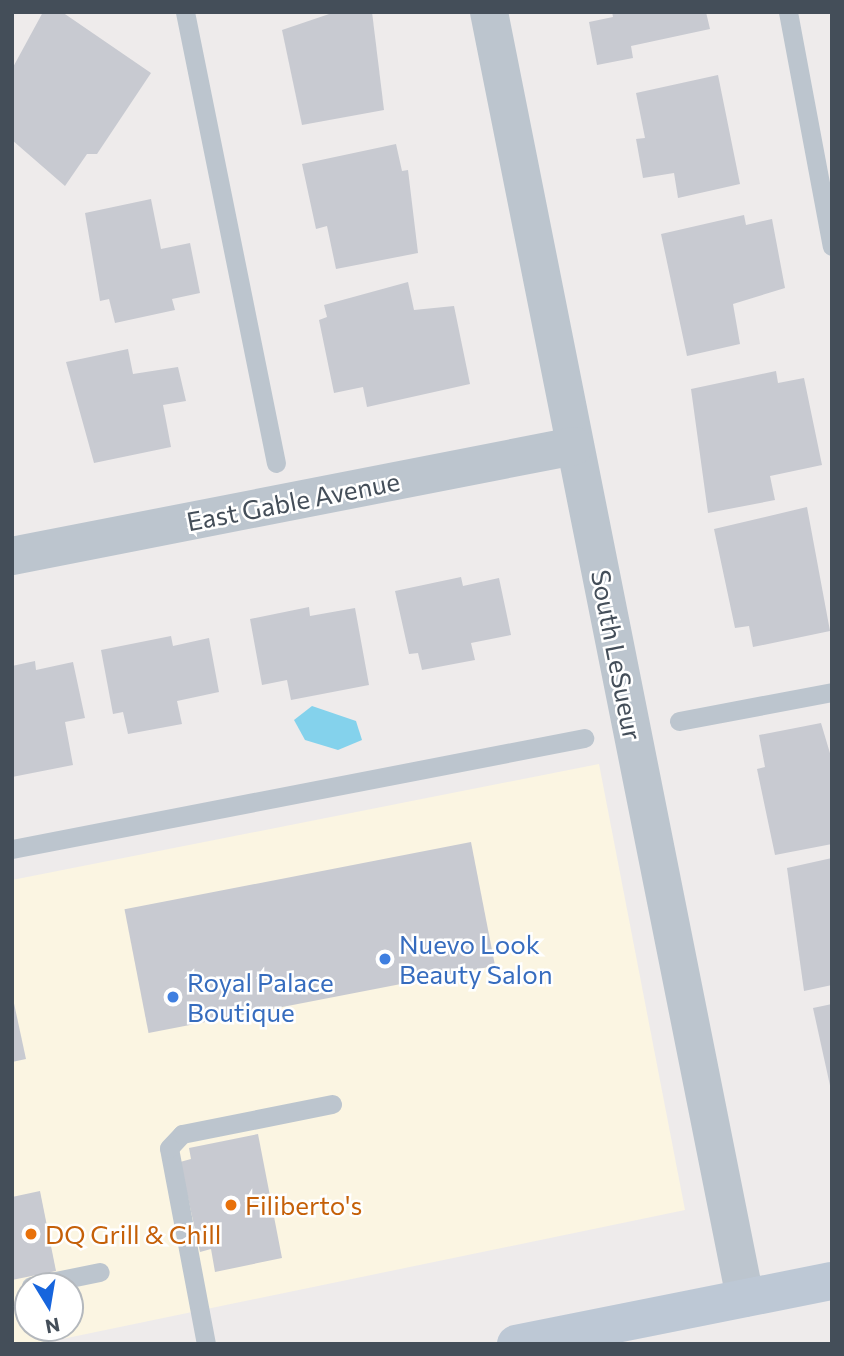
<!DOCTYPE html>
<html>
<head>
<meta charset="utf-8">
<style>
	body { margin:0 }
	#map { position:relative; width:844px; height:1356px; overflow:hidden; background:#eeebeb; font-family:Commissioner,sans-serif }
	div>[style] { position:absolute }
	.commercial>* { inset:0; background:#fbf5e2 }
	.water>* { inset:0; background:#84d2ec }
	.building>* { inset:0; background:#c8cad1; transform-origin:0 0 }
	.lane>* { height:19px; margin:-9.5px; padding:0 9.5px; transform-origin:9.5px; border-radius:9.5px; background:#bcc5ce }
	.street>* { height:38px; margin:-19px; padding:0 19px; transform-origin:19px; border-radius:19px; background:#bcc5ce }
	.secondary>* { height:38px; margin:-19px; padding:0 19px; transform-origin:19px; border-radius:19px; background:#bdc8d5 }
	.dots>* { width:19px; height:19px; translate:-50% -50%; box-sizing:border-box; border:4px solid #fff; border-radius:50% }
	span { translate:-50% -50%; white-space:nowrap; text-align:center; line-height:1.15; -webkit-text-stroke:5px #fff; paint-order:stroke }
	.street-label { font-size:26px; color:#444e59 }
	.shop-label { font-size:26px; color:#366cbe }
	.left { translate:0 -50%; text-align:left }
	.food-label { font-size:26px; color:#c56008 }
	.frame { position:absolute; inset:0; border:14px solid #444e59; pointer-events:none }
	.north { position:absolute; left:14px; top:1272px; width:70px; height:70px; box-sizing:border-box; background:#fff; border:2px solid #b4b8bd; border-radius:50%; rotate:169deg; font-size:19px; font-weight:700; line-height:28px; text-align:center; color:#444e59 }
	.north::after { content:''; display:block; margin:auto; width:24px; height:32px; background:#1765dd; clip-path:polygon(50% 0,100% 100%,50% 72%,0 100%) }
</style>
</head>
<body>
<div id="map">
	<div class="commercial">
		<i style="clip-path:polygon(evenodd,599px 764px,685px 1210px,38px 1344px,12px 1344px,12px 880px,599px 764px,28px 1286px,70px 1286px,70px 1328px,28px 1328px,28px 1286px)"></i>
	</div>
	<div class="water">
		<i style="clip-path:polygon(312px 706px,356px 721px,362px 740px,338px 750px,305px 740px,294px 720px)"></i>
	</div>
	<div class="building">
		<i style="clip-path:polygon(43px 12px,62px 12px,151px 73px,97px 154px,87px 154px,65px 186px,12px 140px,12px 69px)"></i>
		<i style="clip-path:polygon(335px 12px,372px 12px,384px 110px,302px 125px,282px 30px)"></i>
		<i style="clip-path:polygon(612px 12px,706px 12px,710px 29px,631px 46px,633px 58px,597px 65px,589px 22px,613px 17px)"></i>
		<i style="clip-path:polygon(718px 75px,740px 184px,678px 198px,674px 173px,643px 178px,636px 139px,645px 138px,636px 93px)"></i>
		<i style="clip-path:polygon(396px 144px,402px 171px,408px 170px,418px 253px,336px 269px,327px 226px,316px 229px,302px 164px)"></i>
		<i style="clip-path:polygon(151px 199px,161px 249px,190px 243px,200px 293px,172px 299px,175px 310px,115px 323px,109px 299px,100px 301px,85px 213px)"></i>
		<i style="clip-path:polygon(744px 215px,746px 225px,772px 219px,785px 288px,733px 304px,740px 344px,687px 356px,661px 234px)"></i>
		<i style="clip-path:polygon(408px 282px,414px 310px,454px 306px,470px 384px,367px 407px,363px 387px,334px 393px,319px 320px,327px 317px,324px 305px)"></i>
		<i style="clip-path:polygon(128px 349px,133px 374px,178px 367px,186px 401px,163px 405px,171px 447px,94px 463px,66px 362px)"></i>
		<i style="clip-path:polygon(776px 371px,778px 383px,804px 378px,822px 465px,770px 476px,775px 500px,708px 513px,691px 389px)"></i>
		<i style="clip-path:polygon(807px 507px,830px 631px,753px 647px,749px 626px,735px 628px,714px 529px)"></i>
		<i style="clip-path:polygon(461px 577px,463px 586px,499px 578px,511px 635px,471px 643px,475px 660px,422px 670px,418px 653px,409px 654px,395px 591px)"></i>
		<i style="clip-path:polygon(309px 607px,310px 616px,355px 608px,369px 685px,291px 700px,287px 680px,262px 685px,250px 619px)"></i>
		<i style="clip-path:polygon(171px 636px,173px 646px,209px 638px,219px 692px,177px 701px,182px 724px,128px 734px,123px 712px,113px 714px,101px 650px)"></i>
		<i style="clip-path:polygon(35px 661px,36px 670px,73px 662px,85px 718px,65px 722px,73px 765px,12px 777px,12px 666px)"></i>
		<i style="clip-path:polygon(821px 723px,832px 760px,832px 844px,775px 855px,757px 769px,765px 767px,759px 735px)"></i>
		<i style="left:471px;top:842px;width:126px;height:353px;rotate:79deg"></i>
		<i style="clip-path:polygon(832px 858px,832px 985px,804px 991px,787px 868px)"></i>
		<i style="clip-path:polygon(12px 994px,26px 1059px,12px 1062px)"></i>
		<i style="clip-path:polygon(832px 1004px,832px 1090px,831px 1090px,813px 1008px)"></i>
		<i style="clip-path:polygon(258px 1134px,282px 1258px,215px 1272px,211px 1249px,200px 1252px,180px 1162px,191px 1159px,189px 1148px)"></i>
		<i style="clip-path:polygon(40px 1191px,56px 1271px,12px 1280px,12px 1197px)"></i>
	</div>
	<div class="lane">
		<i style="left:185px;top:12px;width:460px;rotate:78.6deg"></i>
		<i style="left:788px;top:12px;width:238px;rotate:79.4deg"></i>
		<i style="left:679px;top:721px;width:156px;rotate:-10.7deg"></i>
		<i style="left:12px;top:849px;width:583px;rotate:-10.98deg"></i>
		<i style="left:31px;top:1286px;width:70px;rotate:-11.5deg"></i>
		<i style="left:206px;top:1344px;width:199px;rotate:-100.7deg"></i>
		<i style="left:169px;top:1148px;width:19px;rotate:-47deg"></i>
		<i style="left:182px;top:1134px;width:153px;rotate:-11.3deg"></i>
	</div>
	<div class="street">
		<i style="left:489px;top:12px;width:1311px;rotate:78.74deg"></i>
		<i style="left:12px;top:556px;width:573px;rotate:-11.07deg"></i>
	</div>
	<div class="secondary">
		<i style="left:516px;top:1344px;width:322px;rotate:-11.3deg"></i>
	</div>
	<div class="dots">
		<i style="left:385px;top:959px;background:#3f7fe0"></i>
		<i style="left:173px;top:997px;background:#3f7fe0"></i>
		<i style="left:231px;top:1205px;background:#e8710a"></i>
		<i style="left:31px;top:1234px;background:#e8710a"></i>
	</div>
	<div class="street-label">
		<span style="left:293px;top:501px;rotate:-11deg">East Gable Avenue</span>
		<span style="left:617px;top:655px;rotate:79deg">South LeSueur</span>
	</div>
	<div class="shop-label">
		<span class="left" style="left:399px;top:959px">Nuevo Look<br>Beauty Salon</span>
		<span class="left" style="left:187px;top:997px">Royal Palace<br>Boutique</span>
	</div>
	<div class="food-label">
		<span class="left" style="left:245px;top:1205px">Filiberto's</span>
		<span class="left" style="left:45px;top:1234px">DQ Grill &amp; Chill</span>
	</div>
	<div class="frame"></div>
	<div class="north">N</div>
</div>
</body>
</html>
